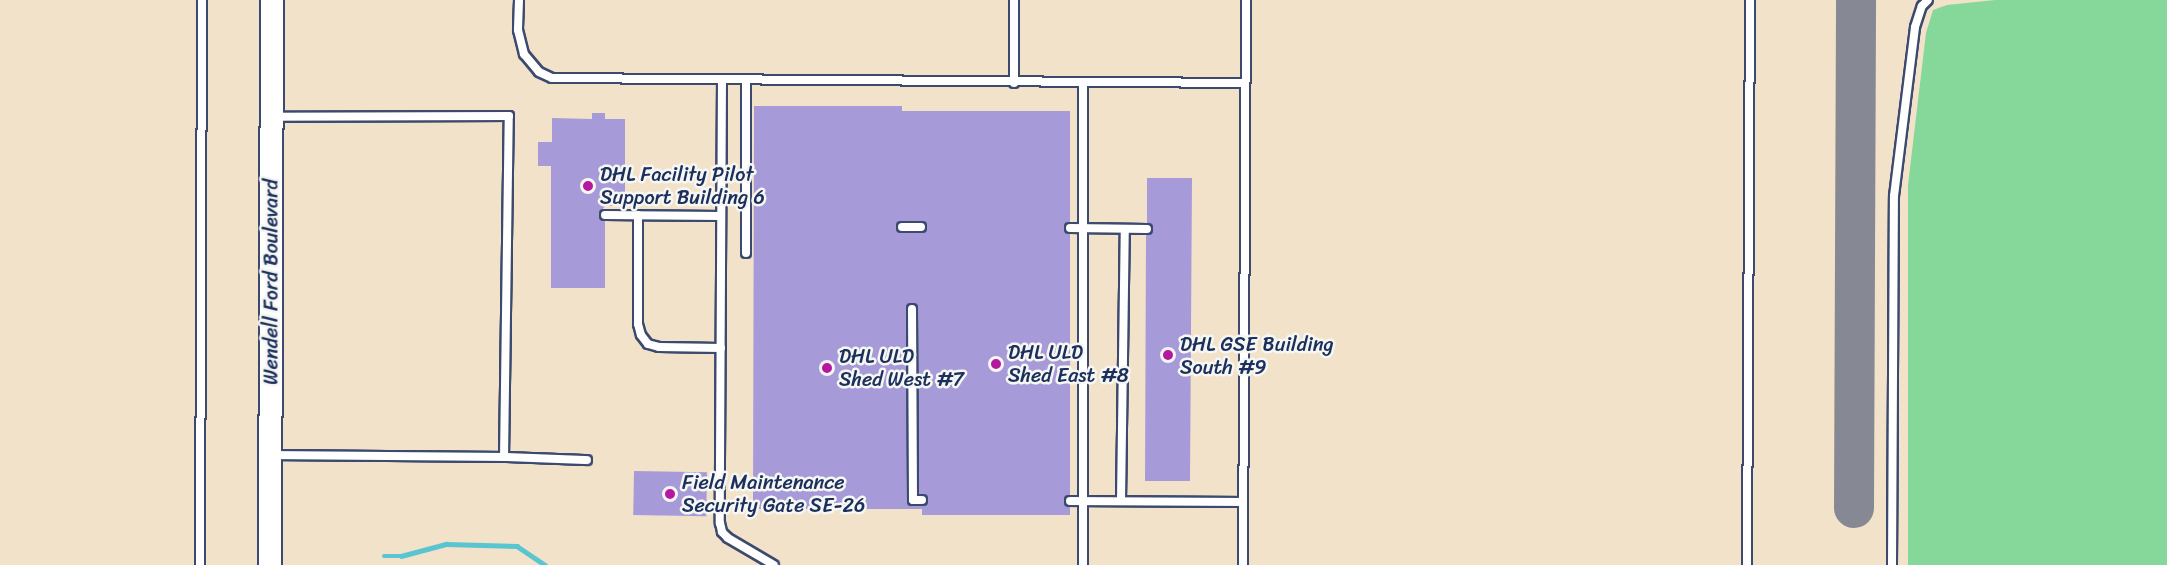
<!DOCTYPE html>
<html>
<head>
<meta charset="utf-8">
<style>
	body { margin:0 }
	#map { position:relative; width:2167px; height:565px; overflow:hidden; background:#f2e2c9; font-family:Sriracha,sans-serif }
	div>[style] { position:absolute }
	.green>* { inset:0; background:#85d89a }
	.stream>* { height:4.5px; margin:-2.25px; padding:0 2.25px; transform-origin:2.25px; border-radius:2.25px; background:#59c5d0 }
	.taxiway>* { height:40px; margin:-20px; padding:0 20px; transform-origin:20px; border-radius:20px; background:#868894 }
	.building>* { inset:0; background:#a69bd8; transform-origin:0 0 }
	.roads { filter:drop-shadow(2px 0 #3b4a6e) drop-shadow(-2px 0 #3b4a6e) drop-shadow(0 2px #3b4a6e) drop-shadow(0 -2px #3b4a6e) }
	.lane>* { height:8px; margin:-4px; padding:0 4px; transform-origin:4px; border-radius:4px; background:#fff }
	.secondary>* { height:22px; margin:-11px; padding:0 11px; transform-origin:11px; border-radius:11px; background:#fff }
	.dots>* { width:16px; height:16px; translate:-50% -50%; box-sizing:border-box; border:3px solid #f6f6f2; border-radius:50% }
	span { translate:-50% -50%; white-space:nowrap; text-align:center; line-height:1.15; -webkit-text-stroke:5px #f6f6f2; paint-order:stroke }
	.poi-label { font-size:20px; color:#1b2f5e }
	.left { translate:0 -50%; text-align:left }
	.street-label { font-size:20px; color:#1b2f5e }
</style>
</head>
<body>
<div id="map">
	<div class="green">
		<i style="clip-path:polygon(1995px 0,2167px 0,2167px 565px,1908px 565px,1908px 185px,1926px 33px,1933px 10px,1947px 5px)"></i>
	</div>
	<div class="stream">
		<i style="left:384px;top:556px;width:17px"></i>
		<i style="left:401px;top:556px;width:47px;rotate:-14.9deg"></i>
		<i style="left:446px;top:544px;width:71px;rotate:1.6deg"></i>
		<i style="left:517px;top:546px;width:34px;rotate:34deg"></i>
	</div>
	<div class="taxiway">
		<i style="left:1854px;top:508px;width:508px;rotate:-89.77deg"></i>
	</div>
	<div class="building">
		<i style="clip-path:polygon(evenodd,754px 106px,902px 106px,902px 111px,1070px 111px,1070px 222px,1064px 228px,1070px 234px,1070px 495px,1064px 502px,1070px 507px,1070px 515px,922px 515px,922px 509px,753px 509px,754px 106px,901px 221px,924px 221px,927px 230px,921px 233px,899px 233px,896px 226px,901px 221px,754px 106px,911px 303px,918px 309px,919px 494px,926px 495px,928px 499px,922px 506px,910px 506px,907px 500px,906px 309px,911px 303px)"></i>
		<i style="clip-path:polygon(592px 113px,605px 113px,605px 119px,625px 119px,625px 206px,605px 206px,599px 214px,600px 219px,605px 221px,605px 288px,551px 288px,551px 166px,538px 166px,538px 142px,552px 142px,552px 118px,592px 119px)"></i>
		<i style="clip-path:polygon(1147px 178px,1192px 178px,1190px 481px,1145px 481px,1146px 235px,1152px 233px,1153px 228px,1147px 223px)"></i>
		<i style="left:634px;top:471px;width:73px;height:44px;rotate:1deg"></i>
	</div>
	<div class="roads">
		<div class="lane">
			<i style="left:519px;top:0;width:30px;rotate:92deg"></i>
			<i style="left:518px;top:30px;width:25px;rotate:76deg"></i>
			<i style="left:524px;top:54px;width:23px;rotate:50deg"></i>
			<i style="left:539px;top:72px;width:14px;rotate:25deg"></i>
			<i style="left:552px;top:78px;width:693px;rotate:0.41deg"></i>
			<i style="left:722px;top:79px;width:444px;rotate:90.3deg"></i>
			<i style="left:720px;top:523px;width:9px;rotate:77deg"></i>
			<i style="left:722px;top:532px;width:8px;rotate:45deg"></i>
			<i style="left:728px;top:538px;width:53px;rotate:30.4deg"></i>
			<i style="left:746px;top:80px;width:173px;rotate:90deg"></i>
			<i style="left:1083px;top:82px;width:483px;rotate:90deg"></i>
			<i style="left:1014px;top:83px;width:83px;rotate:-90deg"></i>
			<i style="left:605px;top:215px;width:116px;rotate:0.5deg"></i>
			<i style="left:638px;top:215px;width:109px;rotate:90deg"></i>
			<i style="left:638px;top:324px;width:11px;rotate:75deg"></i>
			<i style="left:641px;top:335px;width:11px;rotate:52deg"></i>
			<i style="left:648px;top:344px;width:11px;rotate:15deg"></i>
			<i style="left:659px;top:347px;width:62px;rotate:0.9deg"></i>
			<i style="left:902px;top:227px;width:19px"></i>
			<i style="left:1070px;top:228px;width:77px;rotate:0.7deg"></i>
			<i style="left:912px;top:309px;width:191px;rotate:89.7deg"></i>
			<i style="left:913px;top:500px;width:9px"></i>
			<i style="left:271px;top:455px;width:233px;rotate:0.5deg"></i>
			<i style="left:504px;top:457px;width:341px;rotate:-89.2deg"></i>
			<i style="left:509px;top:116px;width:237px;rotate:179.8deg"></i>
			<i style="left:504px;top:457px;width:83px;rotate:2.1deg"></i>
			<i style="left:1070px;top:501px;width:173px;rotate:0.3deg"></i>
			<i style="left:1121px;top:501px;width:272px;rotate:-89.2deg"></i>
			<i style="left:200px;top:565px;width:565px;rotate:-89.8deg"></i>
			<i style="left:1243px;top:565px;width:565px;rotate:-89.7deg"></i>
			<i style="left:1747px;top:565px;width:565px;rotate:-89.7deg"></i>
			<i style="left:1892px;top:565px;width:369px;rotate:-89.7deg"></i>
			<i style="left:1894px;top:196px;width:170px;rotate:-82.9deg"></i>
			<i style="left:1915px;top:27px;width:22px;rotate:-72deg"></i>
			<i style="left:1922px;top:6px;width:8px;rotate:-45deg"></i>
		</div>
		<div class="secondary">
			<i style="left:270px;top:565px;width:565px;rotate:-89.8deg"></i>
		</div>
	</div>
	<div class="dots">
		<i style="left:588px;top:186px;background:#b5179e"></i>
		<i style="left:1168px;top:355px;background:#b5179e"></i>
		<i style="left:996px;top:364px;background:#b5179e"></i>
		<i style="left:827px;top:368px;background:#b5179e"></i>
		<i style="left:670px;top:494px;background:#b5179e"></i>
	</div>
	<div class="poi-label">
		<span class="left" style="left:600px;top:186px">DHL Facility Pilot<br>Support Building 6</span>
		<span class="left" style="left:1180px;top:356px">DHL GSE Building<br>South #9</span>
		<span class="left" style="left:1008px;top:364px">DHL ULD<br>Shed East #8</span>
		<span class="left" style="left:839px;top:368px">DHL ULD<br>Shed West #7</span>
		<span class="left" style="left:682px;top:494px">Field Maintenance<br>Security Gate SE-26</span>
	</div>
	<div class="street-label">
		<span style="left:271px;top:282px;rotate:-90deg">Wendell Ford Boulevard</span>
	</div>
</div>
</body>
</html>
